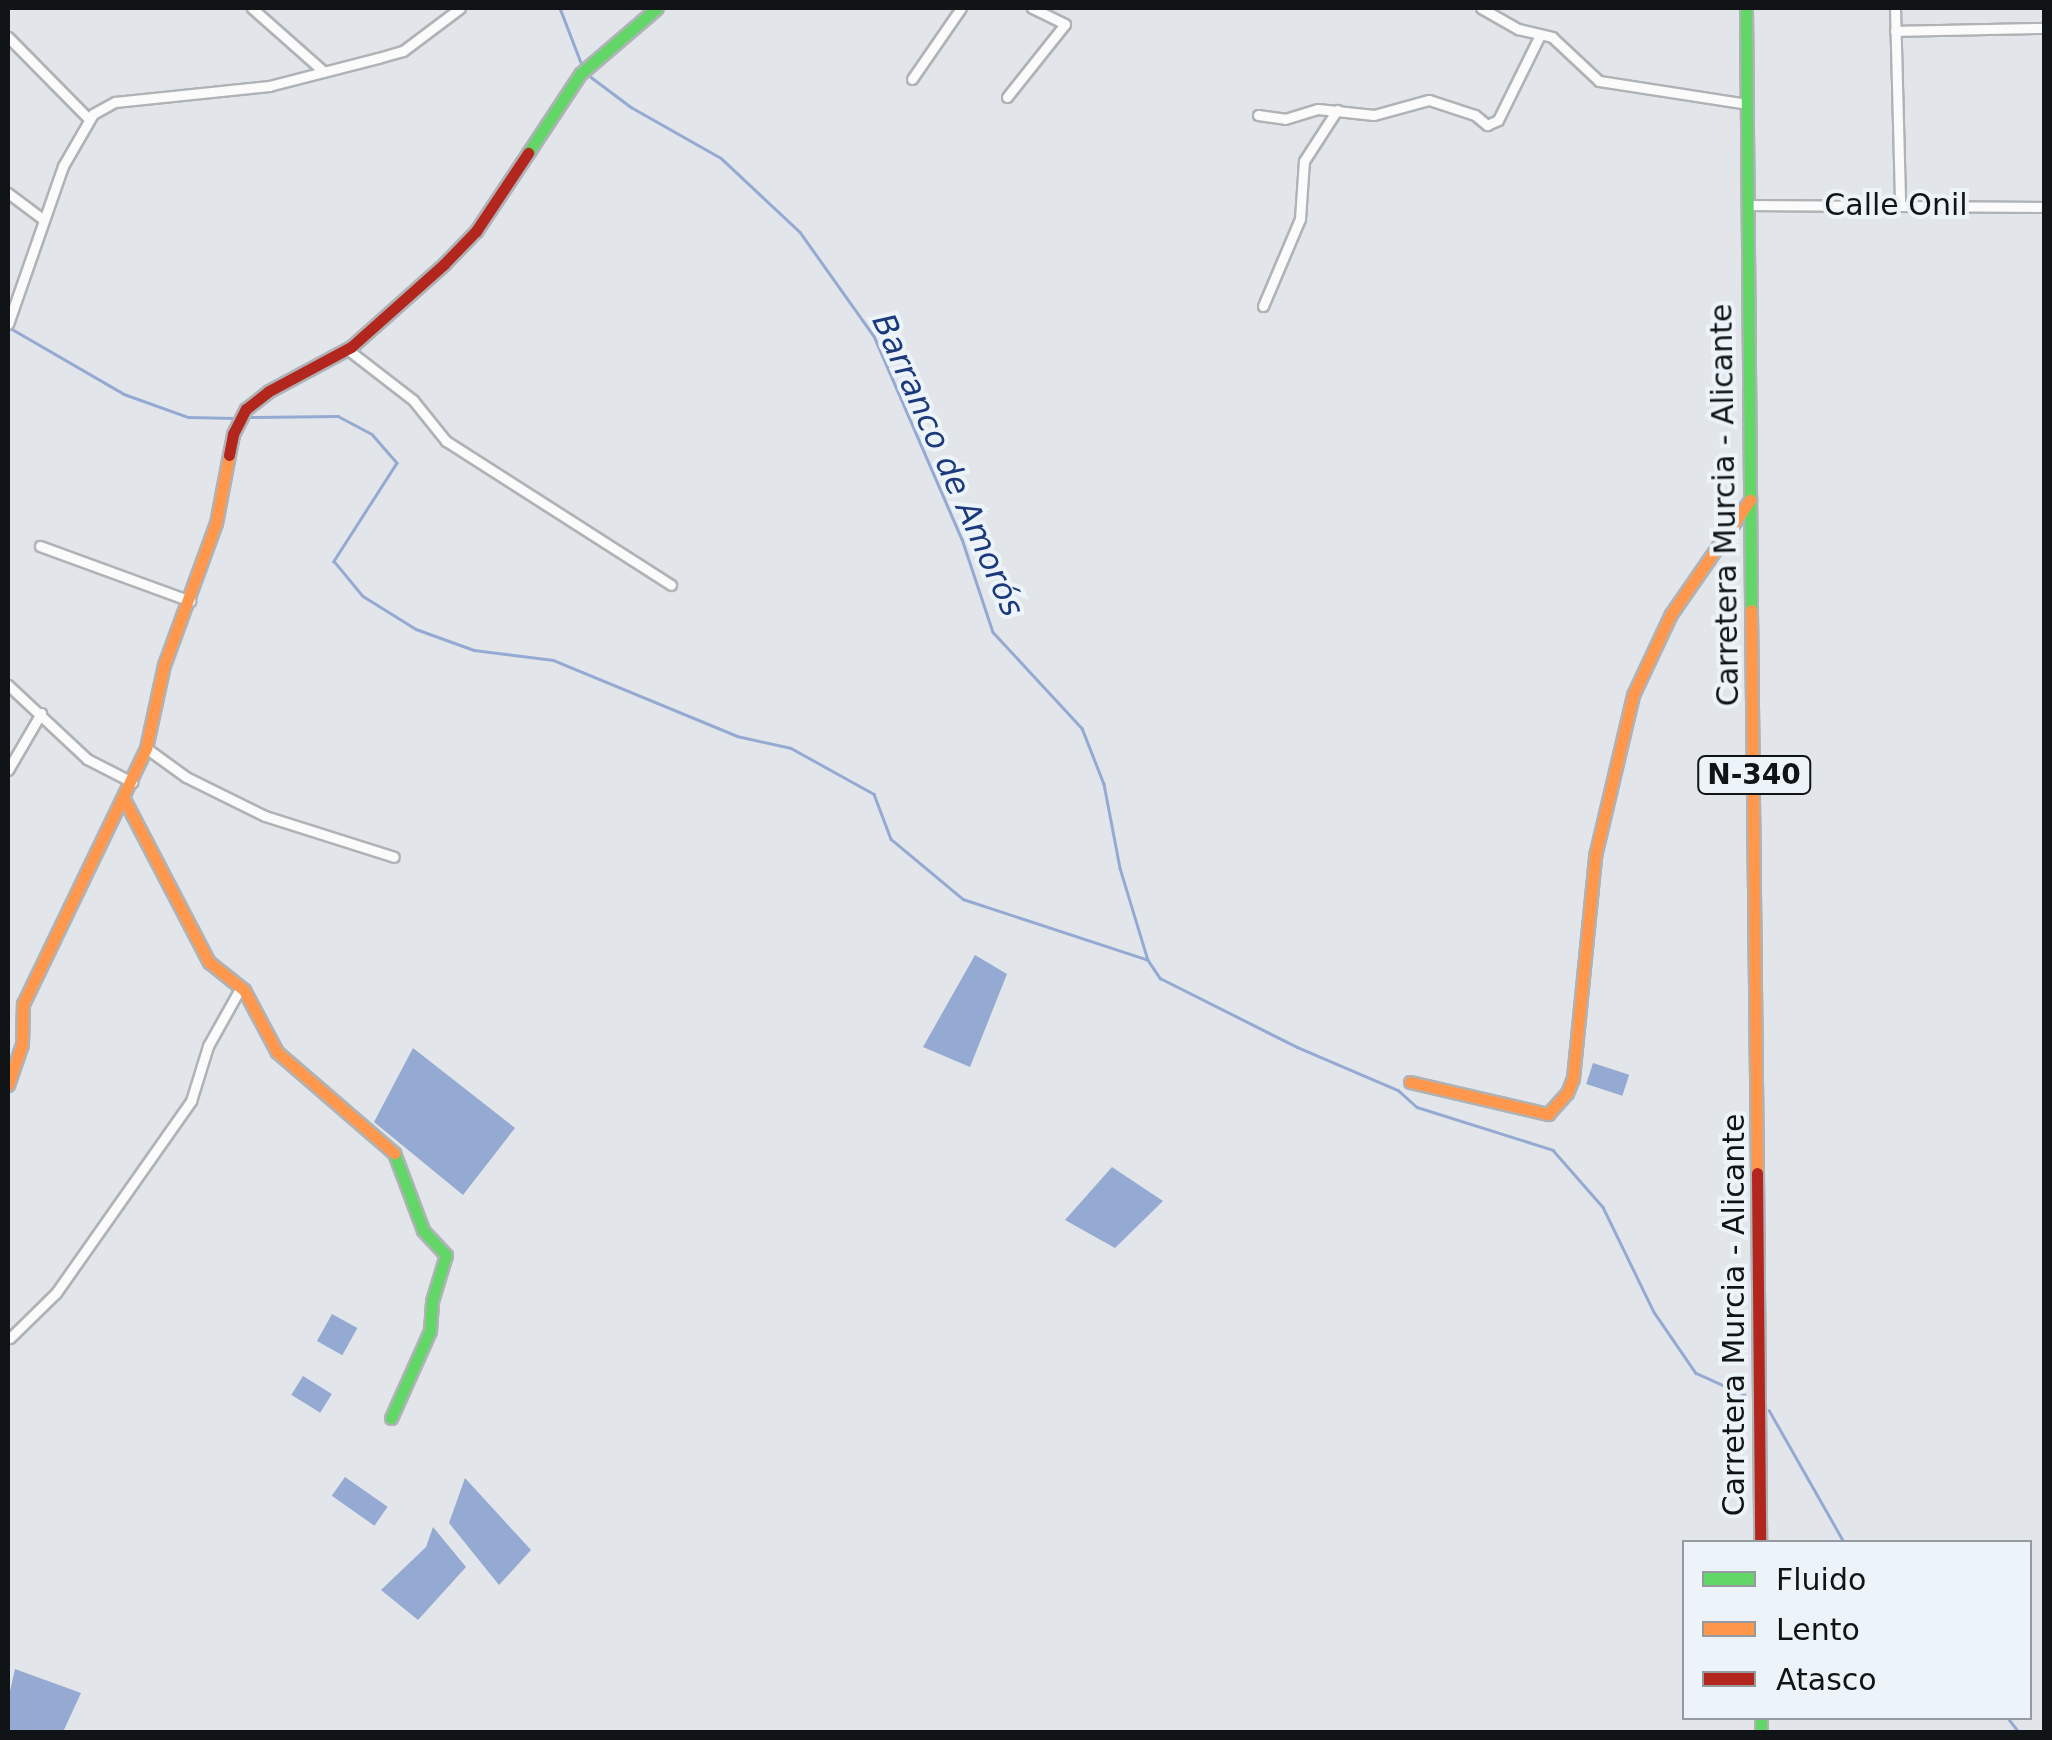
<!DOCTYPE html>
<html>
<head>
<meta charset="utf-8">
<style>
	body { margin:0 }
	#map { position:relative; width:2052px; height:1740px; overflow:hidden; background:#e2e6ea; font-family:"DejaVu Sans",sans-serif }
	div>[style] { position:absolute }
	.water>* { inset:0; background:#95aad2; transform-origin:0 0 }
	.stream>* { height:2.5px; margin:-1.25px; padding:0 1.25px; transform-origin:1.25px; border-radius:1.25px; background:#95aad2 }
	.roads { filter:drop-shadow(2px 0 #afb3b6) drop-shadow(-2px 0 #afb3b6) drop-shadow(0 2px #afb3b6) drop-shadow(0 -2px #afb3b6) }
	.street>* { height:9px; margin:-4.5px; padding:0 4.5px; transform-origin:4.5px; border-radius:4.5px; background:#fbfbfc }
	.fast>* { height:11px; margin:-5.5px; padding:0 5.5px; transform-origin:5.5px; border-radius:5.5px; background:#63d668 }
	.slow>* { height:11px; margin:-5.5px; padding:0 5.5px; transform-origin:5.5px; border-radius:5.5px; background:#ff974d }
	.jam>* { height:11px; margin:-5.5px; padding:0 5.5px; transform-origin:5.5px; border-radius:5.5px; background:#b3261e }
	span { translate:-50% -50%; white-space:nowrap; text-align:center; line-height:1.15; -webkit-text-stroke:8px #ecf4fa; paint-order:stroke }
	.shield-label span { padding:2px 8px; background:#ecf4fa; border:2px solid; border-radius:8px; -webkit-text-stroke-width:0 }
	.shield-label { font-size:28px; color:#111416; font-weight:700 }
	.street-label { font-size:30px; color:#111416 }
	.water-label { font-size:32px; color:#1b397b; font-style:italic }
	.frame { position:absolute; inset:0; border:10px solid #111416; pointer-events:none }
	.legend { position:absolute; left:1682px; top:1540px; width:350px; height:180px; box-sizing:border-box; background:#ecf4fa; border:2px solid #949a9f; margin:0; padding:12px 18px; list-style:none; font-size:30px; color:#111416 }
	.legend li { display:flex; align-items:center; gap:20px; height:50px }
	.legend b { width:50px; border:2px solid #949a9f }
</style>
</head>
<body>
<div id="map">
	<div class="water">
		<i style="clip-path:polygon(975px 955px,1007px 974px,970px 1067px,923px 1047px)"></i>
		<i style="clip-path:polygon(413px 1048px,515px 1128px,463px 1195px,374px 1122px)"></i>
		<i style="left:1593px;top:1063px;width:38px;height:22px;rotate:18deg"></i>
		<i style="clip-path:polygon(1112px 1167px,1163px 1201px,1115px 1248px,1065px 1220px)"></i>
		<i style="left:332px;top:1314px;width:29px;height:31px;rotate:29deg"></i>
		<i style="left:303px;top:1376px;width:34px;height:22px;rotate:32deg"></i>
		<i style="left:345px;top:1477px;width:52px;height:23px;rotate:35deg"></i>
		<i style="clip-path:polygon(465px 1478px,531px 1550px,499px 1585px,449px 1523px)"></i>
		<i style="clip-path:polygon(433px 1527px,466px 1567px,418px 1620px,381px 1590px,426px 1547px)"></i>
		<i style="clip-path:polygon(15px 1669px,81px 1693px,63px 1732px,8px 1732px,8px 1700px)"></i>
	</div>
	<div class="stream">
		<i style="left:560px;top:8px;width:61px;rotate:68.9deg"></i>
		<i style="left:591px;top:77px;width:50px;rotate:36.9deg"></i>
		<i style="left:631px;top:107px;width:103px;rotate:29.5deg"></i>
		<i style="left:721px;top:158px;width:108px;rotate:43.1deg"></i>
		<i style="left:800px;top:232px;width:128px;rotate:54.6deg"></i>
		<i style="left:874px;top:336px;width:221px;rotate:66.6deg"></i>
		<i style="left:962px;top:539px;width:98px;rotate:71.6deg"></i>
		<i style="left:993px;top:632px;width:131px;rotate:47.2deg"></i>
		<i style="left:1082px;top:728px;width:60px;rotate:68.6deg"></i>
		<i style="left:1104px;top:784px;width:86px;rotate:79.2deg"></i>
		<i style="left:1120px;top:868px;width:96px;rotate:73.1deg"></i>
		<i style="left:1148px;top:960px;width:22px;rotate:56deg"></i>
		<i style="left:1160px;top:978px;width:153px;rotate:26.7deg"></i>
		<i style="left:1297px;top:1047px;width:110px;rotate:23.1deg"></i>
		<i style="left:1398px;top:1090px;width:25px;rotate:42deg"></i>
		<i style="left:1417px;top:1107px;width:143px;rotate:17.5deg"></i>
		<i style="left:1553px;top:1150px;width:76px;rotate:48.7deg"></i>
		<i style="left:1603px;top:1207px;width:117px;rotate:64.1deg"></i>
		<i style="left:1654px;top:1312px;width:74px;rotate:55.5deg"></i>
		<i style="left:1696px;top:1373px;width:54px;rotate:24.2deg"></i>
		<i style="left:12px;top:329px;width:129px;rotate:30.1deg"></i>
		<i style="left:124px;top:394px;width:68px;rotate:19.8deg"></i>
		<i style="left:188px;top:417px;width:46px;rotate:1.2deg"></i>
		<i style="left:247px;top:417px;width:91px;rotate:-0.6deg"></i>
		<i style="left:338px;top:416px;width:38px;rotate:28deg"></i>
		<i style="left:372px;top:434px;width:38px;rotate:49deg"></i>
		<i style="left:397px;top:463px;width:117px;rotate:122.7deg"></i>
		<i style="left:334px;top:561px;width:45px;rotate:50.4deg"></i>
		<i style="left:363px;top:596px;width:62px;rotate:31.9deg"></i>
		<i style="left:416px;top:629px;width:62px;rotate:19.9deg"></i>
		<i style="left:474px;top:650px;width:80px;rotate:7.2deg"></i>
		<i style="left:553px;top:660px;width:199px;rotate:22.4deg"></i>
		<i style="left:737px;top:736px;width:55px;rotate:12.5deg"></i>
		<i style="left:791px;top:748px;width:95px;rotate:29deg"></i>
		<i style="left:874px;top:794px;width:48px;rotate:69.3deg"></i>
		<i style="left:891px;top:839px;width:94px;rotate:39.8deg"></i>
		<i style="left:963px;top:899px;width:193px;rotate:18.2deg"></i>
		<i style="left:1769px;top:1410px;width:152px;rotate:60.4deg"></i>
		<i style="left:2008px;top:1718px;width:18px;rotate:52deg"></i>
	</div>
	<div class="roads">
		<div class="street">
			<i style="left:252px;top:8px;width:96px;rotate:41.6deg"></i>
			<i style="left:1481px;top:8px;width:43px;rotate:29.6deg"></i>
			<i style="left:1518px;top:29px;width:35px;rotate:13deg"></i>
			<i style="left:1552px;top:37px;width:64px;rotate:43.1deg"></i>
			<i style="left:1599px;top:81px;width:150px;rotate:8.8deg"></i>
			<i style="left:1895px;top:8px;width:195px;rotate:88.5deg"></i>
			<i style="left:1895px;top:31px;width:149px;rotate:-1.2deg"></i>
			<i style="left:8px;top:37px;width:115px;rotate:45.4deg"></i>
			<i style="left:912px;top:79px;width:86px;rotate:-55.4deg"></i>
			<i style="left:1007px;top:97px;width:93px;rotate:-51.5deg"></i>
			<i style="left:1065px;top:24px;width:37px;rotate:-154deg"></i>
			<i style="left:1258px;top:115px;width:27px;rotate:8deg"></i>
			<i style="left:1285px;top:119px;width:34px;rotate:-17deg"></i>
			<i style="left:1318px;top:109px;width:56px;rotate:6.1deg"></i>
			<i style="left:1374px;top:115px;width:57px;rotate:-15.3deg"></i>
			<i style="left:1429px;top:100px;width:48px;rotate:18.1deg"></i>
			<i style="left:1475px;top:115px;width:16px;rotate:40deg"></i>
			<i style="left:1487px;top:125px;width:12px;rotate:-24deg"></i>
			<i style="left:1498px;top:120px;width:95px;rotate:-63.7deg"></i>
			<i style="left:8px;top:193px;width:45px;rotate:36.9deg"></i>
			<i style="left:1747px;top:205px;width:297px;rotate:0.4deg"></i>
			<i style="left:1263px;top:306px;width:95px;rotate:-67deg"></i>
			<i style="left:1300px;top:219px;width:58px;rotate:-86.1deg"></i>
			<i style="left:1304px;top:161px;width:61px;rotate:-57.1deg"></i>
			<i style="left:8px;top:324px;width:167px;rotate:-70.8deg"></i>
			<i style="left:63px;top:166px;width:60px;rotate:-60deg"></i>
			<i style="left:93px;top:114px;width:25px;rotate:-29deg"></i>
			<i style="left:115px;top:102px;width:155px;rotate:-5.9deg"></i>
			<i style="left:269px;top:86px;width:113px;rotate:-14.4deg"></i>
			<i style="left:378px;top:58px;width:26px;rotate:-16deg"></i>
			<i style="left:403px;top:51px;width:71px;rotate:-37deg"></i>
			<i style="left:347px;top:349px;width:83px;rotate:37.7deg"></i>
			<i style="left:413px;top:400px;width:53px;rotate:51.2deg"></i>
			<i style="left:446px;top:441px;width:267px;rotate:32.6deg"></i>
			<i style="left:40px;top:546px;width:160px;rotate:20.1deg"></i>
			<i style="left:8px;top:685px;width:108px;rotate:43.1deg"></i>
			<i style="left:87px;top:759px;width:51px;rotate:27.1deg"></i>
			<i style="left:146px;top:748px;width:49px;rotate:35.9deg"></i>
			<i style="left:186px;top:777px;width:88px;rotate:26.3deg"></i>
			<i style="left:265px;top:816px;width:135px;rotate:17.6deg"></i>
			<i style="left:8px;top:770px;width:66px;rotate:-59.9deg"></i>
			<i style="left:10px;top:1338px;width:64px;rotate:-44.4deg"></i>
			<i style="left:56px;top:1293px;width:235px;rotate:-54.9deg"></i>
			<i style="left:191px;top:1101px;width:58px;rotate:-72.8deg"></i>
			<i style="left:208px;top:1046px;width:68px;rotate:-60.8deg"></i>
		</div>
		<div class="fast">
			<i style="left:1746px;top:8px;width:602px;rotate:89.52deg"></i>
			<i style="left:528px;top:153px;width:95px;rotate:-56.6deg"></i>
			<i style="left:580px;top:74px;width:101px;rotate:-40.6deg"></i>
			<i style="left:391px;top:1418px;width:95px;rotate:-65.9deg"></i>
			<i style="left:430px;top:1331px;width:30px;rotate:-86deg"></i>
			<i style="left:432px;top:1301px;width:48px;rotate:-73.1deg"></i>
			<i style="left:446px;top:1255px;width:34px;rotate:-133deg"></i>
			<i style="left:423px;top:1230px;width:82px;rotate:-110.6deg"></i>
			<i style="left:1761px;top:1718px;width:14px;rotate:90deg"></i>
		</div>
		<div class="slow">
			<i style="left:1751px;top:610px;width:563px;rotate:89.39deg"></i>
			<i style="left:124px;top:799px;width:184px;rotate:62.5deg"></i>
			<i style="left:209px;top:962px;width:45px;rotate:38.7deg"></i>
			<i style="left:244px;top:990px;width:70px;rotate:62deg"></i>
			<i style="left:277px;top:1052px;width:155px;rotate:40.8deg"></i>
			<i style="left:1410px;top:1082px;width:142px;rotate:13.1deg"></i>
			<i style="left:1548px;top:1114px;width:28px;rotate:-48deg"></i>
			<i style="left:1567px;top:1093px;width:16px;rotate:-68deg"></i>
			<i style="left:1573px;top:1078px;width:223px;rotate:-84.3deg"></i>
			<i style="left:1595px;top:856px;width:165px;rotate:-76.7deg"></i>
			<i style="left:1633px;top:695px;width:89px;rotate:-64.9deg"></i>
			<i style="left:1671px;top:614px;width:139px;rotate:-55.3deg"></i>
			<i style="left:8px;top:1085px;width:43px;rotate:-71.1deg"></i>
			<i style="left:22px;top:1044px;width:40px;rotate:-88.6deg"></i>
			<i style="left:23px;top:1004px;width:284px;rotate:-64.3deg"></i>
			<i style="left:146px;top:748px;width:85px;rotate:-77.8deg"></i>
			<i style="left:164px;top:665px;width:151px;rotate:-69.9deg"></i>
			<i style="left:216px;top:523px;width:69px;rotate:-79.2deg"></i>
		</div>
		<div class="jam">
			<i style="left:229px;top:455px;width:21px;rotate:-79deg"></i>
			<i style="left:233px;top:434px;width:28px;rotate:-63deg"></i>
			<i style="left:246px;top:409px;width:29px;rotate:-38deg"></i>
			<i style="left:269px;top:391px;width:93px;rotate:-28.2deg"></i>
			<i style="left:351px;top:347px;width:125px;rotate:-41.7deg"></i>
			<i style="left:444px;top:264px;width:46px;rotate:-45.9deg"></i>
			<i style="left:476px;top:231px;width:94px;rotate:-56.3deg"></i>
			<i style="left:1757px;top:1173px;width:369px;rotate:89.5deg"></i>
		</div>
	</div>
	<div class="shield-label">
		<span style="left:1754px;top:775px">N-340</span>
	</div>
	<div class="street-label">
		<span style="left:1896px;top:205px">Calle Onil</span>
		<span style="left:1725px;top:505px;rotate:-91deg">Carretera Murcia - Alicante</span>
		<span style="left:1734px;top:1315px;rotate:-90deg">Carretera Murcia - Alicante</span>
	</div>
	<div class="water-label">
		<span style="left:948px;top:465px;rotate:66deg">Barranco de Amorós</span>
	</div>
	<div class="frame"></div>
	<ul class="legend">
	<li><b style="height:12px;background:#63d668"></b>Fluido</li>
	<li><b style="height:12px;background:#ff974d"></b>Lento</li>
	<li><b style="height:12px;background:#b3261e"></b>Atasco</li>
	</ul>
</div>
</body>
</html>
